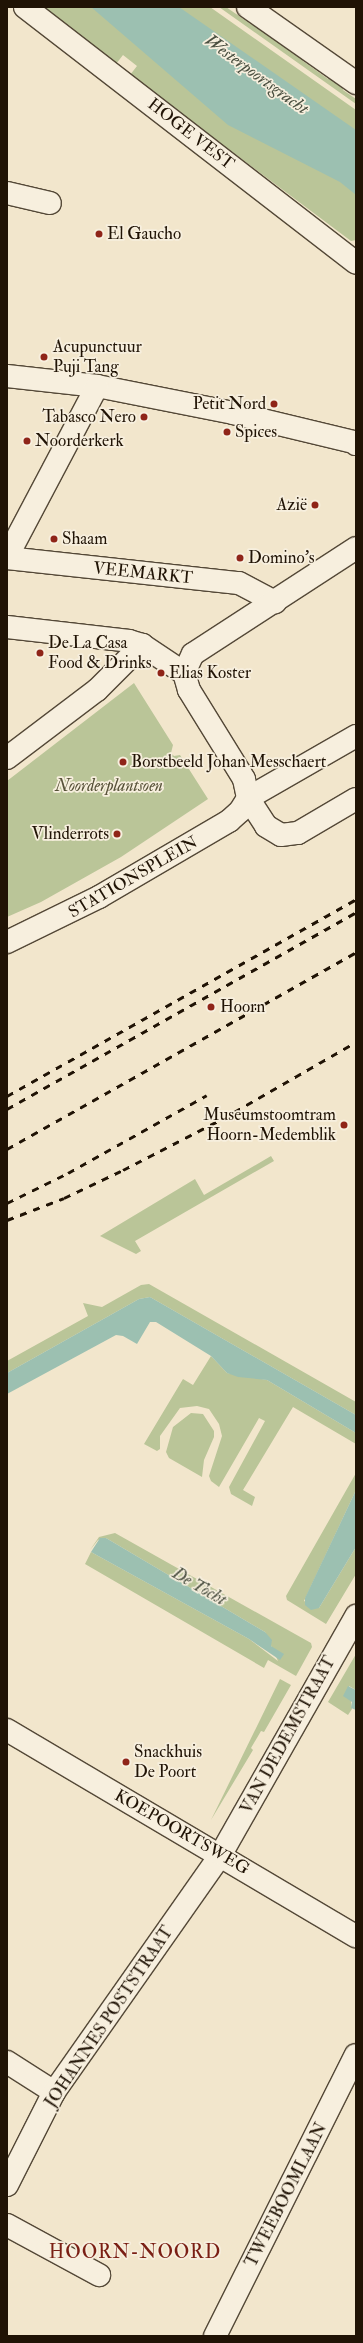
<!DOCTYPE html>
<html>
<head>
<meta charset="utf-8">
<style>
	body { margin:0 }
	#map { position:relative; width:363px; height:2343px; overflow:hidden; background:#f2e6cc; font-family:"IM FELL Double Pica",serif }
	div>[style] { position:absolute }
	.green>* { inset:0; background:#bac598 }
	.water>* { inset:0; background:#9cc0b1 }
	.roads { filter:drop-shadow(1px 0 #544837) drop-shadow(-1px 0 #544837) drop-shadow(0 1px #544837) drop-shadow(0 -1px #544837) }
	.street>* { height:22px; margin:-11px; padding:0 11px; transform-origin:11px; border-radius:11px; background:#f7efde }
	.secondary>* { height:22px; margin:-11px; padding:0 11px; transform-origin:11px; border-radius:11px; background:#f7efde }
	.rail>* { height:3px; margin-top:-1.5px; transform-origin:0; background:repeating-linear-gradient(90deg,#201305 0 7px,transparent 0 14px) }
	.dots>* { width:11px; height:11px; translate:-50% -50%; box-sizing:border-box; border:2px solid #f7efde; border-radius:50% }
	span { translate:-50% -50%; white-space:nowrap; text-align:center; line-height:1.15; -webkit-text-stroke:3.5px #f7efde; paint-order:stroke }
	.street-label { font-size:17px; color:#201305 }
	.poi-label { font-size:17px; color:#201305 }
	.left { translate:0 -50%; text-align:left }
	.right { translate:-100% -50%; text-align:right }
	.park-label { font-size:17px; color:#565138; font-style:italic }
	.water-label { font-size:18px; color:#4b5041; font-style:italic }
	.quarter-label { font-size:19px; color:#7a1f14; letter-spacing:1px }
	.frame { position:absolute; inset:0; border:8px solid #201305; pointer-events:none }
</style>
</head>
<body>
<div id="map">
	<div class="green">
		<i style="clip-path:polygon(42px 7px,210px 7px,356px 110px,356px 240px,351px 241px,130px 75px,137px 66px,123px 55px,116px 64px)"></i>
		<i style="clip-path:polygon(219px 7px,226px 7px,252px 25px,259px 24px,302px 54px,303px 61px,328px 79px,335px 77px,342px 83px,343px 90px,356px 99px,356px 104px)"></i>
		<i style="clip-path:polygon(134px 683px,173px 745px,171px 753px,174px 756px,180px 755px,208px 799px,121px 857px,41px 902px,7px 917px,7px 781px)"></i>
		<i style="clip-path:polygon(271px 1156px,274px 1161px,135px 1241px,141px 1251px,136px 1254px,100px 1236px,195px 1179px,204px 1195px)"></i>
		<i style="clip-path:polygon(149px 1284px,356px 1402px,356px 1415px,150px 1297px,139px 1299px,7px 1373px,7px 1361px,88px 1316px,83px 1303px,102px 1307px,141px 1285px)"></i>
		<i style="clip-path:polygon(211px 1356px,227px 1373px,267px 1380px,356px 1433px,356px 1444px,293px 1407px,243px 1490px,255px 1497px,252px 1506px,231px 1494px,229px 1487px,265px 1421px,259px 1418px,219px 1487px,211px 1481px,209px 1476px,222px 1436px,219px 1424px,209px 1409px,197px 1406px,180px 1408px,160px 1436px,160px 1449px,157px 1451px,144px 1444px,183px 1379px,193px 1385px)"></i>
		<i style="clip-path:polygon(191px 1413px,203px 1414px,214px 1431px,214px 1437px,204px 1460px,202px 1477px,169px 1458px,166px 1452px,173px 1427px)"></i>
		<i style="clip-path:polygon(356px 1473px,356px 1490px,304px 1601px,319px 1608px,356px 1547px,356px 1574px,326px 1624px,287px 1600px,286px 1596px)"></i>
		<i style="clip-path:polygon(115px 1533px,311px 1643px,312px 1647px,296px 1676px,268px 1660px,264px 1668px,85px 1564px,91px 1552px,249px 1639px,278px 1661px,265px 1632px,106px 1538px,98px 1540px,90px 1550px,99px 1537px)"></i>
		<i style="clip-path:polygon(356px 1654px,356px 1690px,349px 1686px,352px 1709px,348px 1715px,328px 1702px)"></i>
		<i style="clip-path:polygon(280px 1679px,291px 1685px,264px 1732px,261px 1731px,251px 1748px,253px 1750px,211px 1820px)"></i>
	</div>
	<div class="water">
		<i style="clip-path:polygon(91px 7px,179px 7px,356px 130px,356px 195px,340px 182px,228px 125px)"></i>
		<i style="clip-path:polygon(150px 1297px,356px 1415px,356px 1433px,267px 1380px,238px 1377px,227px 1373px,211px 1356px,156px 1322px,150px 1322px,137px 1344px,123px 1336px,116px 1335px,7px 1394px,7px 1373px,139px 1299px)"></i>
		<i style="clip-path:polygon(356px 1490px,356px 1547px,319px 1608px,311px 1610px,305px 1605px,305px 1598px)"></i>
		<i style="clip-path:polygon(100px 1538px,106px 1538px,265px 1632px,272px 1640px,271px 1646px,284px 1654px,280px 1660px,249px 1639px,91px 1552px)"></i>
		<i style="clip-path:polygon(348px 1686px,356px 1690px,356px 1710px,351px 1708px,352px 1702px,343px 1696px)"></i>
	</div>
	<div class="roads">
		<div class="street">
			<i style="left:248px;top:7px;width:132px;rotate:35.1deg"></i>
			<i style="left:7px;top:193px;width:44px;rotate:13.1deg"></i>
			<i style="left:7px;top:376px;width:91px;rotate:6.3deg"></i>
			<i style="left:97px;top:386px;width:139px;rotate:11.2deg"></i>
			<i style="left:233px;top:413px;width:124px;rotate:13.5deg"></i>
			<i style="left:354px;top:442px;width:3px;rotate:45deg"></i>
			<i style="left:7px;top:557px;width:193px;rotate:-62.2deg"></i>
			<i style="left:7px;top:558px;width:233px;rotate:6.2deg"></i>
			<i style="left:239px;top:583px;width:41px;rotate:27.8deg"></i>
			<i style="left:7px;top:627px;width:123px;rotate:6.5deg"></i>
			<i style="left:129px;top:641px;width:14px;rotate:17deg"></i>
			<i style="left:142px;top:645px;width:50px;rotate:33.7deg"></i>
			<i style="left:356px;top:736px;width:125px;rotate:150.1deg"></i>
			<i style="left:248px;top:798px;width:33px;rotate:57deg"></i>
			<i style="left:266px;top:826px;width:17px;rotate:31deg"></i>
			<i style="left:281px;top:835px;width:17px;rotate:-7deg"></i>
			<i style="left:298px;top:833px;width:67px;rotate:-30.4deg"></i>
			<i style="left:7px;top:758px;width:113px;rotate:-37.1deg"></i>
			<i style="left:97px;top:690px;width:64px;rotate:-45deg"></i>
			<i style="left:7px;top:1730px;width:405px;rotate:30.6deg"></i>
			<i style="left:7px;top:2062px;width:56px;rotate:32.6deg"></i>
			<i style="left:7px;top:2225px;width:105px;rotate:28.5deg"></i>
			<i style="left:215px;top:2336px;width:314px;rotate:-63.4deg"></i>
		</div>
		<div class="secondary">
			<i style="left:25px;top:7px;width:418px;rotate:37.7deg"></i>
			<i style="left:7px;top:942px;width:102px;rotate:-26.1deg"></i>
			<i style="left:99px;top:897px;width:151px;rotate:-30.3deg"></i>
			<i style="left:229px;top:821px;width:15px;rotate:-42deg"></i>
			<i style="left:240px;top:811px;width:15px;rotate:-58deg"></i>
			<i style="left:248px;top:798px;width:19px;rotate:-102deg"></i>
			<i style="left:244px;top:779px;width:105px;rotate:-121.7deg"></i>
			<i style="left:189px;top:690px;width:18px;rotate:-106deg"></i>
			<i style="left:184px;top:673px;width:21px;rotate:-65deg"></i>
			<i style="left:193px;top:654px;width:194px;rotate:-33deg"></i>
			<i style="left:7px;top:2185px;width:104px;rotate:-63.2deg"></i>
			<i style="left:54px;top:2092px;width:291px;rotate:-54.9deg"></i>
			<i style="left:221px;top:1854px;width:274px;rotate:-60.4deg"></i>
		</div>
	</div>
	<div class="rail">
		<i style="left:7px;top:1096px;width:401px;rotate:-29.4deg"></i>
		<i style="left:7px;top:1109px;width:401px;rotate:-29.4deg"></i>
		<i style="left:7px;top:1149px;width:401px;rotate:-29.4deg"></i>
		<i style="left:7px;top:1203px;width:68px;rotate:-26.2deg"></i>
		<i style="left:68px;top:1173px;width:159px;rotate:-29.3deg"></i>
		<i style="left:7px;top:1220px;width:61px;rotate:-21.1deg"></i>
		<i style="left:64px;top:1198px;width:65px;rotate:-25.4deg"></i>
		<i style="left:123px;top:1170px;width:111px;rotate:-27.3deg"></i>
		<i style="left:222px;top:1119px;width:155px;rotate:-29.9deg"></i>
	</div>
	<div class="dots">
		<i style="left:99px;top:234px;background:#8f2418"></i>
		<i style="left:44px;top:357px;background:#8f2418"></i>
		<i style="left:274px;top:404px;background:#8f2418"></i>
		<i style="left:144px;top:417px;background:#8f2418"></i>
		<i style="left:227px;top:432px;background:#8f2418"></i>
		<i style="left:27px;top:441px;background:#8f2418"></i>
		<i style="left:315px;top:505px;background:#8f2418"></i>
		<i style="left:54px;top:539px;background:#8f2418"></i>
		<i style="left:240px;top:558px;background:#8f2418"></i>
		<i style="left:40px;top:653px;background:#8f2418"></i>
		<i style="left:161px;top:673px;background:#8f2418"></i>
		<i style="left:123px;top:762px;background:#8f2418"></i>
		<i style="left:117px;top:834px;background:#8f2418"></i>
		<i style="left:211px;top:1007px;background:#8f2418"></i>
		<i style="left:344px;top:1125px;background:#8f2418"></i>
		<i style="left:126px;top:1762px;background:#8f2418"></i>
	</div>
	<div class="street-label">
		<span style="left:191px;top:134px;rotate:38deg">HOGE VEST</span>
		<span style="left:143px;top:573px;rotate:6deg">VEEMARKT</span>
		<span style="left:133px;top:877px;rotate:-30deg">STATIONSPLEIN</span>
		<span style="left:288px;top:1735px;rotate:-61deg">VAN DEDEMSTRAAT</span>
		<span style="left:182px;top:1832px;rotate:30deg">KOEPOORTSWEG</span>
		<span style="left:109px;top:2017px;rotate:-56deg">JOHANNES POSTSTRAAT</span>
		<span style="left:286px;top:2195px;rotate:-63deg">TWEEBOOMLAAN</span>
	</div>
	<div class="poi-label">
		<span class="left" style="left:107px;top:234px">El Gaucho</span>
		<span class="left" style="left:53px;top:357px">Acupunctuur<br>Puji Tang</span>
		<span class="right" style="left:266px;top:404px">Petit Nord</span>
		<span class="right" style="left:136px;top:417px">Tabasco Nero</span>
		<span class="left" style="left:235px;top:432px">Spices</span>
		<span class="left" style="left:35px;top:441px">Noorderkerk</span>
		<span class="right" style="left:307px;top:505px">Azië</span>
		<span class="left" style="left:62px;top:539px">Shaam</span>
		<span class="left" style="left:248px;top:558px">Domino's</span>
		<span class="left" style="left:48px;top:653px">De La Casa<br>Food &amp; Drinks</span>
		<span class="left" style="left:169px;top:673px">Elias Koster</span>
		<span class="left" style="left:131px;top:762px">Borstbeeld Johan Messchaert</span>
		<span class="right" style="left:109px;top:834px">Vlinderrots</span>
		<span class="left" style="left:220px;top:1007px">Hoorn</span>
		<span class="right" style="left:336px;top:1125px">Museumstoomtram<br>Hoorn-Medemblik</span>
		<span class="left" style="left:134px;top:1762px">Snackhuis<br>De Poort</span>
	</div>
	<div class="park-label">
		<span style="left:109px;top:786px">Noorderplantsoen</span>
	</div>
	<div class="water-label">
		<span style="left:256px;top:75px;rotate:36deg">Westerpoortsgracht</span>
		<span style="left:199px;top:1587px;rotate:30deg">De Tocht</span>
	</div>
	<div class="quarter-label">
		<span style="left:135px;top:2253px">HOORN-NOORD</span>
	</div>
	<div class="frame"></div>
</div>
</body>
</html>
